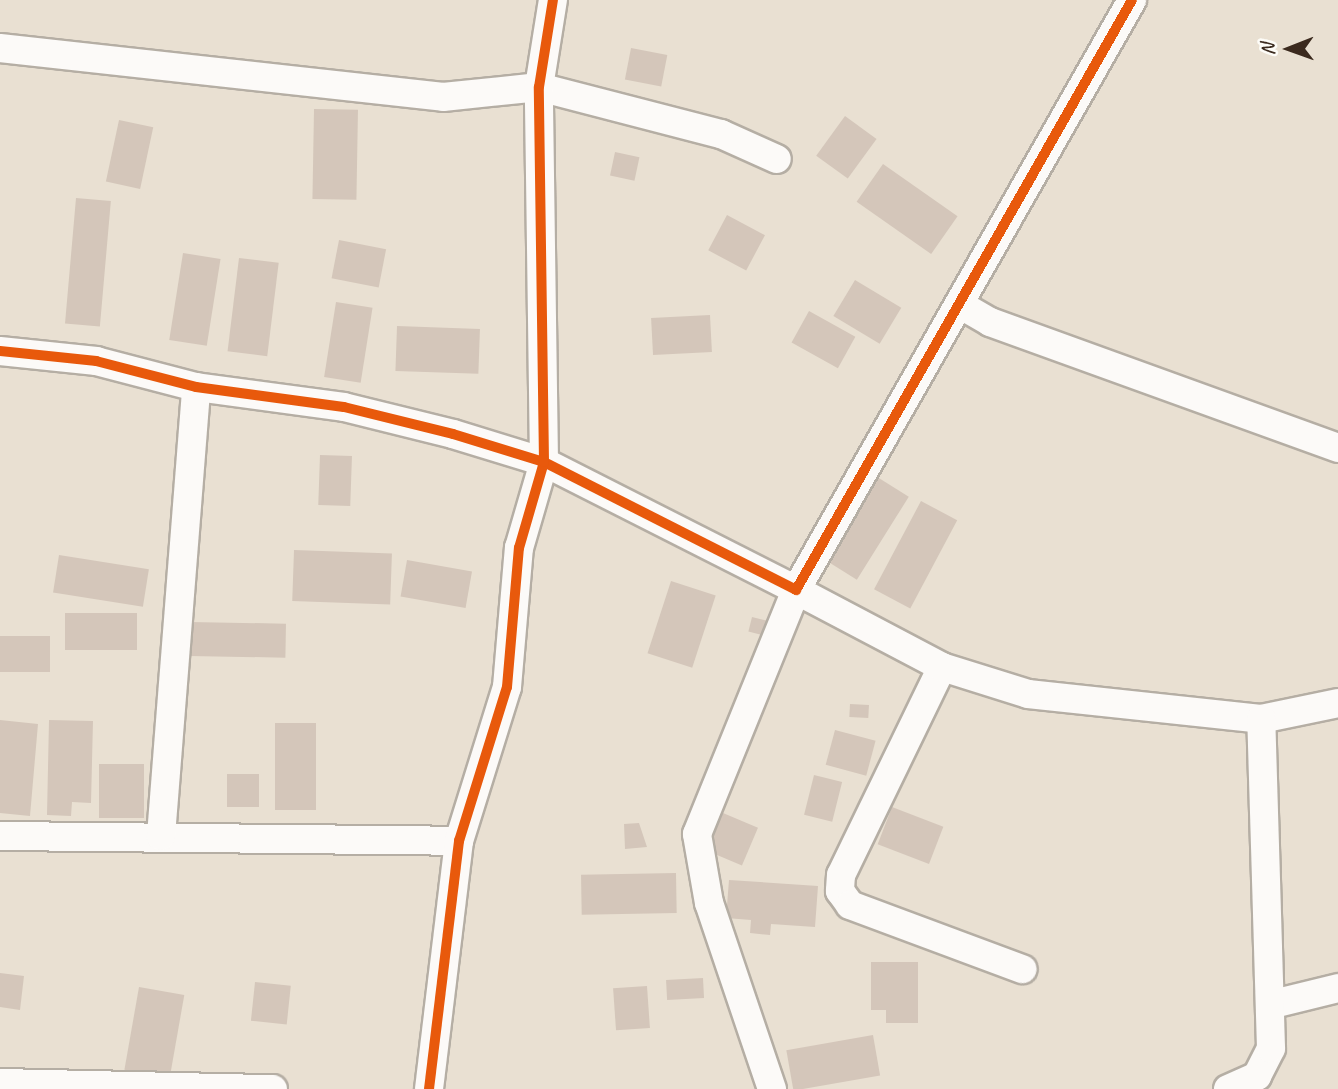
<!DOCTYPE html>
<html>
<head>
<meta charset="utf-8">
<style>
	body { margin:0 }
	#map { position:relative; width:1338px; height:1089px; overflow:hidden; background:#e9e0d2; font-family:Caveat,sans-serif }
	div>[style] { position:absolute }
	.building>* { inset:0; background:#d4c6ba; transform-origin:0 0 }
	.roads { filter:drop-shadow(2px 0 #b5aea4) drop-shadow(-2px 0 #b5aea4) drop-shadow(0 2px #b5aea4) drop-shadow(0 -2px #b5aea4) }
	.minor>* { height:28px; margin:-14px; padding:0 14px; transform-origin:14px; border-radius:14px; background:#fcfaf8 }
	.cycleway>* { height:10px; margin:-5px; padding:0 5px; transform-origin:5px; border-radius:5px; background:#e8590c }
	span { translate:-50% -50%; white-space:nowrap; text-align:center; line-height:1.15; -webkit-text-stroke:7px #fdfcf7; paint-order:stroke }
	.north { position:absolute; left:1254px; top:14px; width:70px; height:70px; -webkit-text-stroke:5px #fdfcf7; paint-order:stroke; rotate:269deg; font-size:19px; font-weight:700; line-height:28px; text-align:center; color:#3b2a1e }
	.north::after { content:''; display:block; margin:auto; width:24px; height:32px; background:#3b2a1e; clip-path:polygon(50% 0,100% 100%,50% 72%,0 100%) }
</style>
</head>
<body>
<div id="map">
	<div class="building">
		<i style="left:631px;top:48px;width:37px;height:32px;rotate:11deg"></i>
		<i style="left:314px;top:109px;width:44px;height:90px;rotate:1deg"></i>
		<i style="left:845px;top:116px;width:39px;height:49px;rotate:36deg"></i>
		<i style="left:119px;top:120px;width:35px;height:63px;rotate:12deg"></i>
		<i style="left:615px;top:152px;width:25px;height:24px;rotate:12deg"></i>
		<i style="left:883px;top:164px;width:91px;height:46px;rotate:35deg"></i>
		<i style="left:76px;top:198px;width:35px;height:126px;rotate:5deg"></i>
		<i style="left:727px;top:215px;width:43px;height:40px;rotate:28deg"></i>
		<i style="left:339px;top:240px;width:48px;height:39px;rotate:11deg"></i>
		<i style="left:183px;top:253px;width:38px;height:88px;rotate:9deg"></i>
		<i style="left:239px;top:258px;width:40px;height:94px;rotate:7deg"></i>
		<i style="left:855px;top:280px;width:54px;height:42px;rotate:31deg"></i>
		<i style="left:336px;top:302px;width:37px;height:76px;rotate:9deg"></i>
		<i style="left:809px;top:311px;width:53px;height:36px;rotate:29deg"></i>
		<i style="left:710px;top:315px;width:37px;height:59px;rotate:87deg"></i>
		<i style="left:397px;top:326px;width:83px;height:45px;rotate:2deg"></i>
		<i style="left:320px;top:455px;width:32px;height:50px;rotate:2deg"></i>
		<i style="left:874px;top:475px;width:41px;height:98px;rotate:32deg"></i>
		<i style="left:921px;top:501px;width:41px;height:100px;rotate:28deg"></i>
		<i style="left:294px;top:550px;width:98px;height:51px;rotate:2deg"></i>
		<i style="left:59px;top:555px;width:91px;height:38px;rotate:9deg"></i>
		<i style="left:407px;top:560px;width:66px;height:37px;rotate:10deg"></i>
		<i style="left:671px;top:581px;width:47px;height:76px;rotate:18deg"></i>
		<i style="left:65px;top:613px;width:72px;height:37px"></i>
		<i style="left:752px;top:617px;width:16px;height:15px;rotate:14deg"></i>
		<i style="left:190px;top:622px;width:96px;height:34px;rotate:1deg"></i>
		<i style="left:0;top:636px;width:50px;height:36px"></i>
		<i style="left:850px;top:704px;width:19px;height:13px;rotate:3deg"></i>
		<i style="clip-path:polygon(0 720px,38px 724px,30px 816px,0 813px)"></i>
		<i style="clip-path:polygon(49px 720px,93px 721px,91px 803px,72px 802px,71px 816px,47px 815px)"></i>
		<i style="left:275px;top:723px;width:41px;height:87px"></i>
		<i style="left:835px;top:730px;width:42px;height:36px;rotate:15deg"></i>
		<i style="left:99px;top:764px;width:45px;height:54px"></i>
		<i style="left:227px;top:774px;width:32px;height:33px"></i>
		<i style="left:814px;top:775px;width:29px;height:41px;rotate:14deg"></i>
		<i style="left:892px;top:807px;width:55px;height:40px;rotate:21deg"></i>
		<i style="left:723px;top:813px;width:38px;height:41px;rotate:23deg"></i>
		<i style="clip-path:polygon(639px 823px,647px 847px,625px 849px,624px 824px)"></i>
		<i style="left:676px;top:873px;width:40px;height:95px;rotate:89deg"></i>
		<i style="clip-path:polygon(729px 880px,818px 886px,815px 927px,771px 924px,770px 935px,750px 933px,751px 920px,726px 918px)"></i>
		<i style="clip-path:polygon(871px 962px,918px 962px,918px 1023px,886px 1023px,886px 1010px,871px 1010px)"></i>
		<i style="clip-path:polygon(0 973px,24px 976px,20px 1010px,0 1007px)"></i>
		<i style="left:703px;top:978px;width:20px;height:37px;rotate:87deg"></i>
		<i style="left:255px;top:982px;width:36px;height:39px;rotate:6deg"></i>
		<i style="left:647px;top:986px;width:42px;height:34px;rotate:86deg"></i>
		<i style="left:139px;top:987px;width:46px;height:84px;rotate:10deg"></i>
		<i style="left:873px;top:1035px;width:41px;height:88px;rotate:80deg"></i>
	</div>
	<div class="roads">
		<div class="minor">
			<i style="left:0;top:48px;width:446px;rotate:6.3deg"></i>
			<i style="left:443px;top:97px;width:97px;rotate:-5.9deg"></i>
			<i style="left:539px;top:87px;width:188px;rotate:14.5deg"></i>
			<i style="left:721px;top:134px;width:61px;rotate:24.1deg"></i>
			<i style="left:959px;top:304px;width:36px;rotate:30deg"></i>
			<i style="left:990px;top:322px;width:370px;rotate:19.9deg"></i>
			<i style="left:0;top:351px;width:97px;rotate:5.9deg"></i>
			<i style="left:96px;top:361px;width:103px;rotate:14.6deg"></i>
			<i style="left:196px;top:387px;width:149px;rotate:7.7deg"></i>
			<i style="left:344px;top:407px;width:112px;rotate:13.9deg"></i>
			<i style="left:453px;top:434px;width:95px;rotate:17.1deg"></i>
			<i style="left:544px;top:462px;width:283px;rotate:26.9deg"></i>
			<i style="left:796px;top:590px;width:679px;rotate:-60.34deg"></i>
			<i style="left:942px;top:667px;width:231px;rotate:115.9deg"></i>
			<i style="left:841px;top:875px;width:16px;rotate:94deg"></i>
			<i style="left:840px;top:891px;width:17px;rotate:54deg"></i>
			<i style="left:850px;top:905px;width:184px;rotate:20.4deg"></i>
			<i style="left:0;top:836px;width:459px;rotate:0.6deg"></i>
			<i style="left:161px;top:836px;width:450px;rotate:-85.5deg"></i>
			<i style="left:1273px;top:1004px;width:67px;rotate:-13.8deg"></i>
			<i style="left:0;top:1083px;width:273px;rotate:1.3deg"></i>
			<i style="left:429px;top:1089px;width:250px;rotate:-83.1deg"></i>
			<i style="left:459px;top:841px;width:161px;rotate:-72.7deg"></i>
			<i style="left:507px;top:687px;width:140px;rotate:-85.1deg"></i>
			<i style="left:519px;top:548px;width:90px;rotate:-73.8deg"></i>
			<i style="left:544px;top:462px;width:375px;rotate:-90.8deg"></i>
			<i style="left:539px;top:87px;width:88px;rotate:-80.9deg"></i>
			<i style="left:772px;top:1089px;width:196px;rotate:-108.7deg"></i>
			<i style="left:709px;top:903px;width:70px;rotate:-99.9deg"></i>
			<i style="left:697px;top:834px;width:263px;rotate:-67.9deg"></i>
			<i style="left:796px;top:590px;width:165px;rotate:27.8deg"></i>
			<i style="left:942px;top:667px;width:90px;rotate:17.4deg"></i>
			<i style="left:1028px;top:694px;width:234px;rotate:6.1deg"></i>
			<i style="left:1261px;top:719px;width:79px;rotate:-11.7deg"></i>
			<i style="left:1228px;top:1089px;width:32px;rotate:-24deg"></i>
			<i style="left:1257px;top:1076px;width:31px;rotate:-63deg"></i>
			<i style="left:1271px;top:1048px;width:329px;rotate:-91.7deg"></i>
		</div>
	</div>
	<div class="cycleway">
		<i style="left:0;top:351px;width:97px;rotate:5.9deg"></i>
		<i style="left:96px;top:361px;width:103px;rotate:14.6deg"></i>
		<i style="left:196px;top:387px;width:149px;rotate:7.7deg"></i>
		<i style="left:344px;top:407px;width:112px;rotate:13.9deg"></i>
		<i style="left:453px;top:434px;width:95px;rotate:17.1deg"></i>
		<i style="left:544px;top:462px;width:283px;rotate:26.9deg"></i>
		<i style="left:796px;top:590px;width:679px;rotate:-60.34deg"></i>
		<i style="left:429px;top:1089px;width:250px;rotate:-83.1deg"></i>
		<i style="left:459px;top:841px;width:161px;rotate:-72.7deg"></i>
		<i style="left:507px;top:687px;width:140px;rotate:-85.1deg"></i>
		<i style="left:519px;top:548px;width:90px;rotate:-73.8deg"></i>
		<i style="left:544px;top:462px;width:375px;rotate:-90.8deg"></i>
		<i style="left:539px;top:87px;width:88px;rotate:-80.9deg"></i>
	</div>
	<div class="north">N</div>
</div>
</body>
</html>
